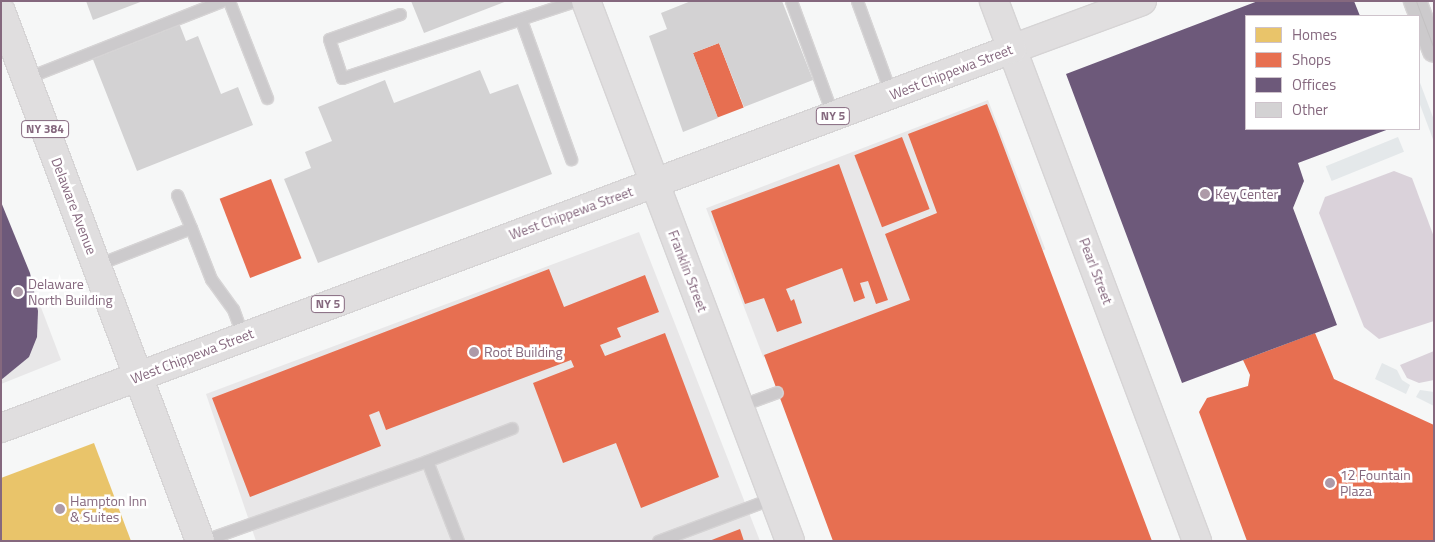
<!DOCTYPE html>
<html>
<head>
<meta charset="utf-8">
<style>
	body { margin:0 }
	#map { position:relative; width:1435px; height:542px; overflow:hidden; background:#f6f7f7; font-family:"Titillium Web",sans-serif }
	div>[style] { position:absolute }
	.built>* { inset:0; background:#e8e7e8; transform-origin:0 0 }
	.green>* { inset:0; background:#e4e8ea; transform-origin:0 0 }
	.water>* { inset:0; background:#dad2da }
	.homes>* { inset:0; background:#e9c46a }
	.shops>* { inset:0; background:#e76f51; transform-origin:0 0 }
	.offices>* { inset:0; background:#6d597a }
	.building>* { inset:0; background:#d3d2d3 }
	.roads { filter:drop-shadow(1px 0 #d6d4d5) drop-shadow(-1px 0 #d6d4d5) drop-shadow(0 1px #d6d4d5) drop-shadow(0 -1px #d6d4d5) }
	.lane>* { height:11px; margin:-5.5px; padding:0 5.5px; transform-origin:5.5px; border-radius:5.5px; background:#cccacc }
	.street>* { height:22px; margin:-11px; padding:0 11px; transform-origin:11px; border-radius:11px; background:#cccacc }
	.secondary>* { height:28px; margin:-14px; padding:0 14px; transform-origin:14px; border-radius:14px; background:#e0dedf }
	.primary>* { height:28px; margin:-14px; padding:0 14px; transform-origin:14px; border-radius:14px; background:#e0dedf }
	.tram>* { height:1px; margin:-0.5px; padding:0 0.5px; transform-origin:0.5px; border-radius:0.5px; background:#c3c1c2 }
	.dots>* { width:14px; height:14px; translate:-50% -50%; box-sizing:border-box; border:2px solid #fff; border-radius:50% }
	span { translate:-50% -50%; white-space:nowrap; text-align:center; line-height:1.15; -webkit-text-stroke:5px #fff; paint-order:stroke }
	.shield-label span { padding:1px 4px; background:#fff; border:1px solid; border-radius:4px; -webkit-text-stroke-width:0 }
	.shield-label { font-size:12px; color:#85687e; font-weight:700 }
	.street-label { font-size:14px; color:#85687e }
	.poi-label { font-size:14px; color:#85687e }
	.left { translate:0 -50%; text-align:left }
	.frame { position:absolute; inset:0; border:2px solid #85687e; pointer-events:none }
	.legend { position:absolute; left:1245px; top:15px; width:175px; height:115px; box-sizing:border-box; background:#fff; border:1px solid #cec3cb; margin:0; padding:6px 9px; list-style:none; font-size:15px; color:#85687e }
	.legend li { display:flex; align-items:center; gap:10px; height:25px }
	.legend b { width:25px; border:1px solid #cec3cb }
</style>
</head>
<body>
<div id="map">
	<div class="built">
		<i style="left:988px;top:100px;width:160px;height:302px;rotate:69deg"></i>
		<i style="clip-path:polygon(1px 202px,61px 360px,1px 384px)"></i>
		<i style="clip-path:polygon(639px 232px,760px 541px,256px 541px,206px 394px)"></i>
	</div>
	<div class="green">
		<i style="clip-path:polygon(1419px 80px,1434px 120px,1434px 142px,1419px 102px)"></i>
		<i style="left:1398px;top:137px;width:16px;height:78px;rotate:68deg"></i>
		<i style="clip-path:polygon(1382px 363px,1397px 370px,1402px 380px,1410px 385px,1406px 394px,1375px 379px)"></i>
		<i style="clip-path:polygon(1420px 390px,1434px 392px,1434px 406px,1416px 397px)"></i>
	</div>
	<div class="water">
		<i style="clip-path:polygon(1394px 171px,1412px 178px,1434px 237px,1434px 321px,1379px 339px,1364px 327px,1319px 213px,1325px 197px)"></i>
		<i style="clip-path:polygon(1434px 351px,1434px 380px,1419px 383px,1407px 378px,1400px 365px)"></i>
	</div>
	<div class="homes">
		<i style="clip-path:polygon(94px 443px,131px 541px,1px 541px,1px 478px)"></i>
	</div>
	<div class="shops">
		<i style="left:719px;top:43px;width:69px;height:28px;rotate:69deg"></i>
		<i style="clip-path:polygon(987px 104px,997px 129px,1152px 541px,833px 541px,764px 355px,910px 300px,885px 234px,937px 213px,908px 134px)"></i>
		<i style="left:902px;top:137px;width:77px;height:51px;rotate:69deg"></i>
		<i style="clip-path:polygon(839px 164px,888px 300px,876px 304px,868px 281px,860px 283px,865px 298px,854px 302px,842px 268px,786px 289px,791px 301px,794px 299px,802px 323px,777px 332px,764px 298px,745px 304px,711px 211px)"></i>
		<i style="left:271px;top:179px;width:85px;height:55px;rotate:69deg"></i>
		<i style="clip-path:polygon(549px 269px,564px 307px,645px 275px,659px 312px,617px 328px,621px 337px,600px 345px,605px 356px,665px 333px,719px 477px,641px 508px,616px 443px,563px 463px,533px 383px,574px 367px,571px 360px,386px 430px,379px 411px,369px 415px,381px 446px,250px 497px,212px 398px)"></i>
		<i style="clip-path:polygon(1315px 333px,1334px 379px,1434px 425px,1434px 541px,1247px 541px,1199px 412px,1207px 398px,1248px 386px,1250px 375px,1243px 360px)"></i>
		<i style="clip-path:polygon(740px 529px,744px 541px,709px 541px)"></i>
	</div>
	<div class="offices">
		<i style="clip-path:polygon(1258px 1px,1354px 1px,1360px 16px,1246px 16px,1246px 129px,1389px 129px,1298px 163px,1304px 181px,1293px 208px,1337px 325px,1182px 383px,1066px 74px)"></i>
		<i style="clip-path:polygon(1px 202px,30px 273px,38px 311px,37px 337px,29px 357px,1px 380px)"></i>
	</div>
	<div class="building">
		<i style="clip-path:polygon(86px 1px,143px 1px,93px 20px)"></i>
		<i style="clip-path:polygon(411px 1px,507px 1px,424px 33px)"></i>
		<i style="clip-path:polygon(691px 1px,782px 1px,813px 80px,744px 107px,719px 43px,693px 53px,718px 118px,683px 132px,649px 36px,667px 29px,661px 13px)"></i>
		<i style="clip-path:polygon(179px 23px,186px 41px,198px 36px,221px 94px,238px 87px,253px 125px,137px 171px,92px 57px)"></i>
		<i style="clip-path:polygon(480px 70px,490px 94px,518px 84px,552px 174px,318px 263px,284px 179px,311px 168px,305px 152px,332px 141px,318px 107px,385px 80px,394px 103px)"></i>
	</div>
	<div class="roads">
		<div class="lane">
			<i style="left:229px;top:1px;width:104px;rotate:68.6deg"></i>
			<i style="left:791px;top:1px;width:122px;rotate:69.9deg"></i>
			<i style="left:857px;top:1px;width:99px;rotate:69.9deg"></i>
			<i style="left:400px;top:14px;width:75px;rotate:160.6deg"></i>
			<i style="left:329px;top:39px;width:41px;rotate:71.6deg"></i>
			<i style="left:342px;top:78px;width:245px;rotate:-18.3deg"></i>
			<i style="left:521px;top:20px;width:148px;rotate:70.2deg"></i>
			<i style="left:26px;top:78px;width:210px;rotate:-21.5deg"></i>
			<i style="left:177px;top:195px;width:36px;rotate:67deg"></i>
			<i style="left:96px;top:265px;width:102px;rotate:-21.3deg"></i>
			<i style="left:191px;top:228px;width:55px;rotate:68.6deg"></i>
			<i style="left:211px;top:279px;width:37px;rotate:54deg"></i>
			<i style="left:233px;top:309px;width:29px;rotate:70deg"></i>
			<i style="left:739px;top:406px;width:40px;rotate:-20.2deg"></i>
			<i style="left:427px;top:461px;width:91px;rotate:-21.2deg"></i>
			<i style="left:202px;top:541px;width:239px;rotate:-19.6deg"></i>
			<i style="left:427px;top:461px;width:86px;rotate:68.8deg"></i>
			<i style="left:658px;top:541px;width:123px;rotate:-20.5deg"></i>
		</div>
		<div class="street">
			<i style="left:1415px;top:1px;width:53px;rotate:69.2deg"></i>
		</div>
		<div class="secondary">
			<i style="left:586px;top:1px;width:577px;rotate:69.3deg"></i>
			<i style="left:1142px;top:1px;width:139px;rotate:159.7deg"></i>
			<i style="left:1012px;top:49px;width:526px;rotate:69.39deg"></i>
		</div>
		<div class="primary">
			<i style="left:1px;top:12px;width:565px;rotate:69.38deg"></i>
			<i style="left:1px;top:428px;width:1080px;rotate:-20.55deg"></i>
			<i style="left:1012px;top:49px;width:51px;rotate:-110.6deg"></i>
		</div>
	</div>
	<div class="tram">
		<i style="left:1416px;top:1px;width:51px;rotate:69.4deg"></i>
	</div>
	<div class="dots">
		<i style="left:1205px;top:194px;background:#ad9aa8"></i>
		<i style="left:18px;top:292px;background:#ad9aa8"></i>
		<i style="left:474px;top:352px;background:#ad9aa8"></i>
		<i style="left:1330px;top:483px;background:#ad9aa8"></i>
		<i style="left:60px;top:509px;background:#ad9aa8"></i>
	</div>
	<div class="shield-label">
		<span style="left:833px;top:116px">NY 5</span>
		<span style="left:45px;top:129px">NY 384</span>
		<span style="left:328px;top:304px">NY 5</span>
	</div>
	<div class="street-label">
		<span style="left:951px;top:72px;rotate:-21deg">West Chippewa Street</span>
		<span style="left:74px;top:206px;rotate:69deg">Delaware Avenue</span>
		<span style="left:571px;top:213px;rotate:-20deg">West Chippewa Street</span>
		<span style="left:688px;top:271px;rotate:69deg">Franklin Street</span>
		<span style="left:1096px;top:271px;rotate:69deg">Pearl Street</span>
		<span style="left:192px;top:356px;rotate:-21deg">West Chippewa Street</span>
	</div>
	<div class="poi-label">
		<span class="left" style="left:1215px;top:194px">Key Center</span>
		<span class="left" style="left:28px;top:292px">Delaware<br>North Building</span>
		<span class="left" style="left:484px;top:352px">Root Building</span>
		<span class="left" style="left:1340px;top:483px">12 Fountain<br>Plaza</span>
		<span class="left" style="left:70px;top:509px">Hampton Inn<br>&amp; Suites</span>
	</div>
	<div class="frame"></div>
	<ul class="legend">
	<li><b style="height:14px;background:#e9c46a"></b>Homes</li>
	<li><b style="height:14px;background:#e76f51"></b>Shops</li>
	<li><b style="height:14px;background:#6d597a"></b>Offices</li>
	<li><b style="height:14px;background:#d3d2d3"></b>Other</li>
	</ul>
</div>
</body>
</html>
